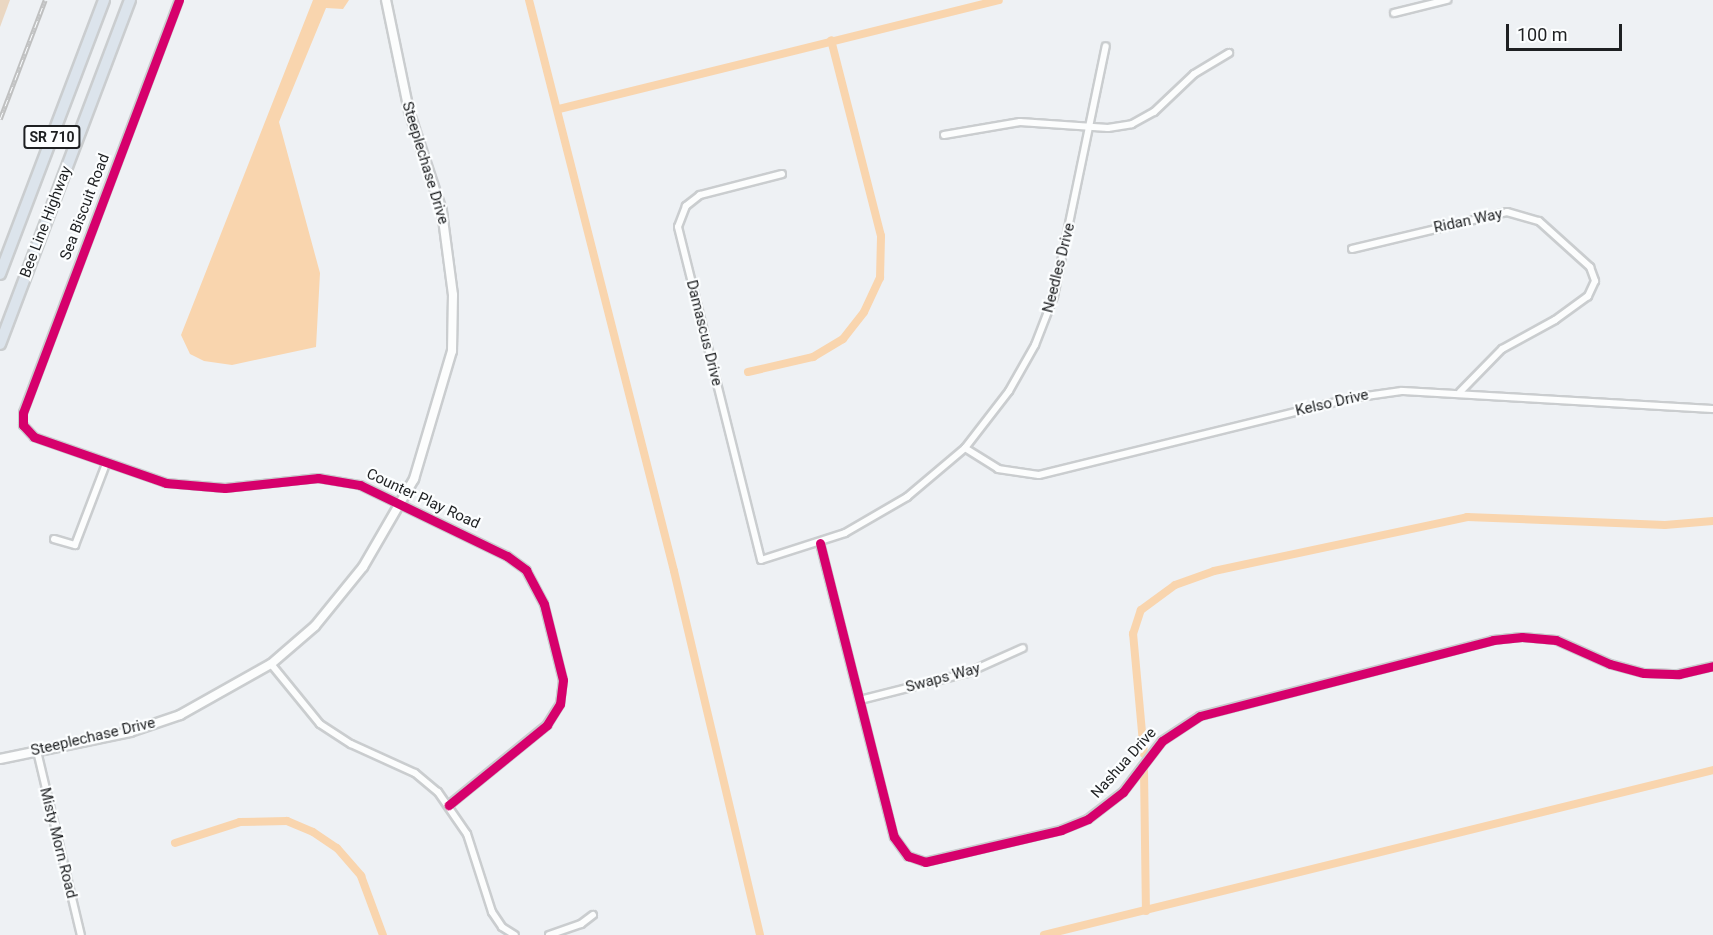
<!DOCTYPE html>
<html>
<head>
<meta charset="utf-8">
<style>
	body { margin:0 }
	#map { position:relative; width:1713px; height:935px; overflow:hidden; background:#eef1f4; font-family:Roboto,sans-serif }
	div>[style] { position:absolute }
	.green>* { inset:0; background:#ead7c2 }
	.water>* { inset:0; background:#f9d5ae }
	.canal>* { height:8px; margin:-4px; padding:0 4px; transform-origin:4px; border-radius:4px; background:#f9d5ae }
	.roads { filter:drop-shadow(2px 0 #cacdcf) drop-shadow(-2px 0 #cacdcf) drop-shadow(0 2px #cacdcf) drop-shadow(0 -2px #cacdcf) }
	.minor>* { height:6px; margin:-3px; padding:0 3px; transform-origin:3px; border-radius:3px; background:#fcfdfd }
	.tertiary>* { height:8px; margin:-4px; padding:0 4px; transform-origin:4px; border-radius:4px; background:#fcfdfd }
	.trunk>* { height:10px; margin:-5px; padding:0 5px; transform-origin:5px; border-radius:5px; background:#dce4ec }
	.rail>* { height:4.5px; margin-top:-2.25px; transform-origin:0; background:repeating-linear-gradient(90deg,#fcfeff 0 7px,#bfc0c0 0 14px); box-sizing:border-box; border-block:2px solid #bfc0c0 }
	.cycleway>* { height:9px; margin:-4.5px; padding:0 4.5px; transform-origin:4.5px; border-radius:4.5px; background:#d6006c }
	span { translate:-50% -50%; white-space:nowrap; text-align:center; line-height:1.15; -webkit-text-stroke:4.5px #fcfeff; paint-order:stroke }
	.shield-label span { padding:2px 4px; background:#fcfeff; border:2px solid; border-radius:4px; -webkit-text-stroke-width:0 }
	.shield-label { font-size:14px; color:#1e2022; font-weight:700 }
	.street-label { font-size:15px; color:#1e2022 }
	.scale { position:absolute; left:1506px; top:24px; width:116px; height:27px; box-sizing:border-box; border:3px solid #1e2022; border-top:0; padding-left:8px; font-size:18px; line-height:21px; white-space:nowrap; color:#1e2022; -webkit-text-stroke:4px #fcfeff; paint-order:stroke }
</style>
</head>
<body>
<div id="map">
	<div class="green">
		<i style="clip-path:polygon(0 0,10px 0,0 27px)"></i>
	</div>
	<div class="water">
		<i style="clip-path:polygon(313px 0,349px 0,343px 9px,326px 8px,279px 122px,320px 273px,316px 347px,232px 365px,204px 361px,190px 354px,181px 335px)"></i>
	</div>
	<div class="canal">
		<i style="left:529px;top:0;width:589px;rotate:75.75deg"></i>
		<i style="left:674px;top:571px;width:374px;rotate:76.7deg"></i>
		<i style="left:559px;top:109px;width:453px;rotate:-13.9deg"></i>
		<i style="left:748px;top:372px;width:67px;rotate:-13deg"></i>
		<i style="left:813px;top:357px;width:35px;rotate:-31deg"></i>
		<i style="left:843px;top:339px;width:34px;rotate:-52deg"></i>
		<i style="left:864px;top:312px;width:38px;rotate:-65deg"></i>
		<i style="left:880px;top:278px;width:42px;rotate:-88.6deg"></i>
		<i style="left:881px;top:236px;width:202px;rotate:-104.3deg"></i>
		<i style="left:1144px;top:754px;width:121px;rotate:-95.2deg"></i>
		<i style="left:1133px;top:634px;width:25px;rotate:-72deg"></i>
		<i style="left:1141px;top:610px;width:42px;rotate:-36.3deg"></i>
		<i style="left:1175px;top:585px;width:41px;rotate:-19.7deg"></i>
		<i style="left:1214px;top:571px;width:259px;rotate:-12deg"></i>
		<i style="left:1467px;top:517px;width:198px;rotate:2.3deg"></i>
		<i style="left:1665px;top:525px;width:48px;rotate:-4.8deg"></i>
		<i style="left:1144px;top:771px;width:140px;rotate:89.2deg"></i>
		<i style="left:175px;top:843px;width:68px;rotate:-17.9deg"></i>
		<i style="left:240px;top:822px;width:47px;rotate:-1.2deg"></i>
		<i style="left:287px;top:821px;width:28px;rotate:23deg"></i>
		<i style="left:313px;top:832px;width:29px;rotate:34deg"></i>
		<i style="left:337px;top:848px;width:37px;rotate:49deg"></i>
		<i style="left:361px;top:876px;width:63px;rotate:69.6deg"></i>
		<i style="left:1044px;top:935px;width:689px;rotate:-13.85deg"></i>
	</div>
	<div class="roads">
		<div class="minor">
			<i style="left:179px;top:0;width:441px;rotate:110.7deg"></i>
			<i style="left:23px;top:413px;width:12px;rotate:90deg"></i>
			<i style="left:23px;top:425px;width:16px;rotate:47deg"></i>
			<i style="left:34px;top:437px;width:140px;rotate:19.2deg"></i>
			<i style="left:166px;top:483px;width:59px;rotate:4.8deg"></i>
			<i style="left:225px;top:488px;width:94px;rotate:-6.1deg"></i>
			<i style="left:318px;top:478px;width:43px;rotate:9.5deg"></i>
			<i style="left:360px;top:485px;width:163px;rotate:25.8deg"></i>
			<i style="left:507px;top:556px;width:24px;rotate:36deg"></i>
			<i style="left:526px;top:570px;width:38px;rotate:62deg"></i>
			<i style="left:544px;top:604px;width:78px;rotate:76deg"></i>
			<i style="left:563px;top:680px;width:24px;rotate:97deg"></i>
			<i style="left:560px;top:704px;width:25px;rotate:122deg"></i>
			<i style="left:547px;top:725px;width:127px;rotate:140.8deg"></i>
			<i style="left:1394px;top:13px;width:55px;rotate:-13.8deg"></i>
			<i style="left:944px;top:135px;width:77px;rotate:-9.7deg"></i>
			<i style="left:1020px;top:122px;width:88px;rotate:3.9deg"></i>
			<i style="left:1108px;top:128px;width:24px;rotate:-9deg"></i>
			<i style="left:1132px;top:124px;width:25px;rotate:-29deg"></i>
			<i style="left:1154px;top:112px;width:55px;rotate:-43.5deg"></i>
			<i style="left:1194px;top:74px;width:41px;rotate:-31deg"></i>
			<i style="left:782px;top:174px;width:85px;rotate:165.6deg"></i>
			<i style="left:700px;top:195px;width:18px;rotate:142deg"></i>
			<i style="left:686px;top:206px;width:22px;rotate:111deg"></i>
			<i style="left:678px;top:227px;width:343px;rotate:76deg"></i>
			<i style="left:761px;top:560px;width:88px;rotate:-17.8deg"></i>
			<i style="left:845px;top:533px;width:72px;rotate:-30.1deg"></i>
			<i style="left:907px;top:497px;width:76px;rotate:-40.2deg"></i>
			<i style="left:965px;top:448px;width:72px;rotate:-52.3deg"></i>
			<i style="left:1009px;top:391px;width:53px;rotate:-60.5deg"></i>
			<i style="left:1035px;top:345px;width:53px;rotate:-68.8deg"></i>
			<i style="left:1054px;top:296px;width:255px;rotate:-78.3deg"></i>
			<i style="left:1352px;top:249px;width:159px;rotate:-13.4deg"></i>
			<i style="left:1507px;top:212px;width:33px;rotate:16deg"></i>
			<i style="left:1539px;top:221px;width:69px;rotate:42deg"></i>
			<i style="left:1590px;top:267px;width:15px;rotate:70deg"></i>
			<i style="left:1595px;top:281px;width:17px;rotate:115deg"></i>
			<i style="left:1588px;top:296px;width:41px;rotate:144deg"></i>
			<i style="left:1555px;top:320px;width:60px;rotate:151.3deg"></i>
			<i style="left:1502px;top:349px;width:60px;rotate:134.3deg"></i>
			<i style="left:965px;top:448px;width:39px;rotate:32deg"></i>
			<i style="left:998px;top:469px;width:41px;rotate:8.3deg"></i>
			<i style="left:1039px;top:475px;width:322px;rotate:-13.8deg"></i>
			<i style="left:1352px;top:398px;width:50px;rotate:-8deg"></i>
			<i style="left:1402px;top:391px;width:312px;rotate:3.3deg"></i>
			<i style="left:54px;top:539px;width:22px;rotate:16deg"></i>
			<i style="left:75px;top:545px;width:87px;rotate:-69.1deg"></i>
			<i style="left:820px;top:543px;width:303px;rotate:75.9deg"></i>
			<i style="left:894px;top:837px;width:24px;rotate:54deg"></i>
			<i style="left:908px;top:856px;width:18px;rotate:19deg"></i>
			<i style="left:925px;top:862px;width:140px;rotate:-13.2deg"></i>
			<i style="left:1061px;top:830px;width:29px;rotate:-22deg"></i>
			<i style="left:1088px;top:819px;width:44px;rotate:-37.6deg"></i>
			<i style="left:1123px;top:792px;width:64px;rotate:-52.6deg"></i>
			<i style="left:1162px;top:741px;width:45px;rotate:-33.3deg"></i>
			<i style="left:1200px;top:716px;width:303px;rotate:-14.5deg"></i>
			<i style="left:1493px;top:640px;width:29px;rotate:-6deg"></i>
			<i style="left:1522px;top:637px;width:34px;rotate:5deg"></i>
			<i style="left:1556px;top:640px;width:59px;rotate:24deg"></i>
			<i style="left:1610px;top:664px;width:35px;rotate:15deg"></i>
			<i style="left:1644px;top:673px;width:35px;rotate:2deg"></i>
			<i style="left:1679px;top:674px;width:35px;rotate:-13deg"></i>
			<i style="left:271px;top:664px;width:77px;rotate:50.8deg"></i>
			<i style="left:320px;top:724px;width:37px;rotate:33deg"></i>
			<i style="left:351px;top:744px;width:70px;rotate:24.4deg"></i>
			<i style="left:415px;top:773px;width:30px;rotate:40deg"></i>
			<i style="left:438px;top:792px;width:51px;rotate:55.4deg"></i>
			<i style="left:467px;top:834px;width:82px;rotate:72.2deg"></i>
			<i style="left:492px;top:912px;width:18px;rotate:56deg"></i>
			<i style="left:502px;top:927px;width:15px;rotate:32deg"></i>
			<i style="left:860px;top:700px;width:110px;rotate:-14.2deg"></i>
			<i style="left:967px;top:673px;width:61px;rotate:-24.1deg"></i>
			<i style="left:37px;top:751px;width:189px;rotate:76.6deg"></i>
			<i style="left:549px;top:935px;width:34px;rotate:-19deg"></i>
			<i style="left:581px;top:924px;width:15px;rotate:-37deg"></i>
		</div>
		<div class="tertiary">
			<i style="left:0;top:759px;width:133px;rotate:-11.7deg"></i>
			<i style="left:130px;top:732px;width:53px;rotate:-18.8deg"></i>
			<i style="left:180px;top:715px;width:104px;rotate:-29.3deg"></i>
			<i style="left:271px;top:664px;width:58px;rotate:-40.8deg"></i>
			<i style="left:315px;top:626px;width:76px;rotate:-50.9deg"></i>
			<i style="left:363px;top:567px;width:102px;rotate:-59.9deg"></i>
			<i style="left:414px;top:479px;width:134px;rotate:-73.5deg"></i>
			<i style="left:452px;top:351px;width:56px;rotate:-89deg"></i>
			<i style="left:453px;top:295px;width:85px;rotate:-97.5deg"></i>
			<i style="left:442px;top:211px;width:105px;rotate:-108.3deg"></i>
			<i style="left:409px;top:111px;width:113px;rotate:-101.7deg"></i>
		</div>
		<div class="trunk">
			<i style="left:0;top:274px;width:293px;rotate:-69.2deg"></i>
			<i style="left:0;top:344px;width:368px;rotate:-69.3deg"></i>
		</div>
	</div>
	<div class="rail">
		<i style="left:0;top:119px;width:127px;rotate:-69.3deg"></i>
	</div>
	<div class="cycleway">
		<i style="left:179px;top:0;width:441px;rotate:110.7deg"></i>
		<i style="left:23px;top:413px;width:12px;rotate:90deg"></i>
		<i style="left:23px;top:425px;width:16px;rotate:47deg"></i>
		<i style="left:34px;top:437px;width:140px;rotate:19.2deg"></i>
		<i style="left:166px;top:483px;width:59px;rotate:4.8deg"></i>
		<i style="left:225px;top:488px;width:94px;rotate:-6.1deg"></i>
		<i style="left:318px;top:478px;width:43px;rotate:9.5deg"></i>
		<i style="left:360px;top:485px;width:163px;rotate:25.8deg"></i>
		<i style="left:507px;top:556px;width:24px;rotate:36deg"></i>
		<i style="left:526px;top:570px;width:38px;rotate:62deg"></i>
		<i style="left:544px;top:604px;width:78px;rotate:76deg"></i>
		<i style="left:563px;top:680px;width:24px;rotate:97deg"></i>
		<i style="left:560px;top:704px;width:25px;rotate:122deg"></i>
		<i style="left:547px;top:725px;width:127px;rotate:140.8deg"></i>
		<i style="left:820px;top:543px;width:303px;rotate:75.9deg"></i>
		<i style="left:894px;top:837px;width:24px;rotate:54deg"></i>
		<i style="left:908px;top:856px;width:18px;rotate:19deg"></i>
		<i style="left:925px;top:862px;width:140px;rotate:-13.2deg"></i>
		<i style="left:1061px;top:830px;width:29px;rotate:-22deg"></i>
		<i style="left:1088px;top:819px;width:44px;rotate:-37.6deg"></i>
		<i style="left:1123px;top:792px;width:64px;rotate:-52.6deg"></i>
		<i style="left:1162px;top:741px;width:45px;rotate:-33.3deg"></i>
		<i style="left:1200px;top:716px;width:303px;rotate:-14.5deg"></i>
		<i style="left:1493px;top:640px;width:29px;rotate:-6deg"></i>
		<i style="left:1522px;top:637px;width:34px;rotate:5deg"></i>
		<i style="left:1556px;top:640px;width:59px;rotate:24deg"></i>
		<i style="left:1610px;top:664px;width:35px;rotate:15deg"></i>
		<i style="left:1644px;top:673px;width:35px;rotate:2deg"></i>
		<i style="left:1679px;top:674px;width:35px;rotate:-13deg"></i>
	</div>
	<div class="shield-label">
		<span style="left:52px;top:137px">SR 710</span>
	</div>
	<div class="street-label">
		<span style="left:425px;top:163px;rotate:73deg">Steeplechase Drive</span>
		<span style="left:85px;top:207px;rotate:-69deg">Sea Biscuit Road</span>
		<span style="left:1468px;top:221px;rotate:-12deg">Ridan Way</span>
		<span style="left:46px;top:222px;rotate:-69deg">Bee Line Highway</span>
		<span style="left:1059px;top:268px;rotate:-76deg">Needles Drive</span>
		<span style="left:704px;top:333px;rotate:76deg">Damascus Drive</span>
		<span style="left:1332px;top:403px;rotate:-13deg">Kelso Drive</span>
		<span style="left:423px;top:499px;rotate:25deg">Counter Play Road</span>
		<span style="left:943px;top:678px;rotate:-15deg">Swaps Way</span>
		<span style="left:93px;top:737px;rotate:-13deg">Steeplechase Drive</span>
		<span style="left:1124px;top:763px;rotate:-48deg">Nashua Drive</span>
		<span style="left:58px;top:843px;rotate:76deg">Misty Morn Road</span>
	</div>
	<div class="scale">100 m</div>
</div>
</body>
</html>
